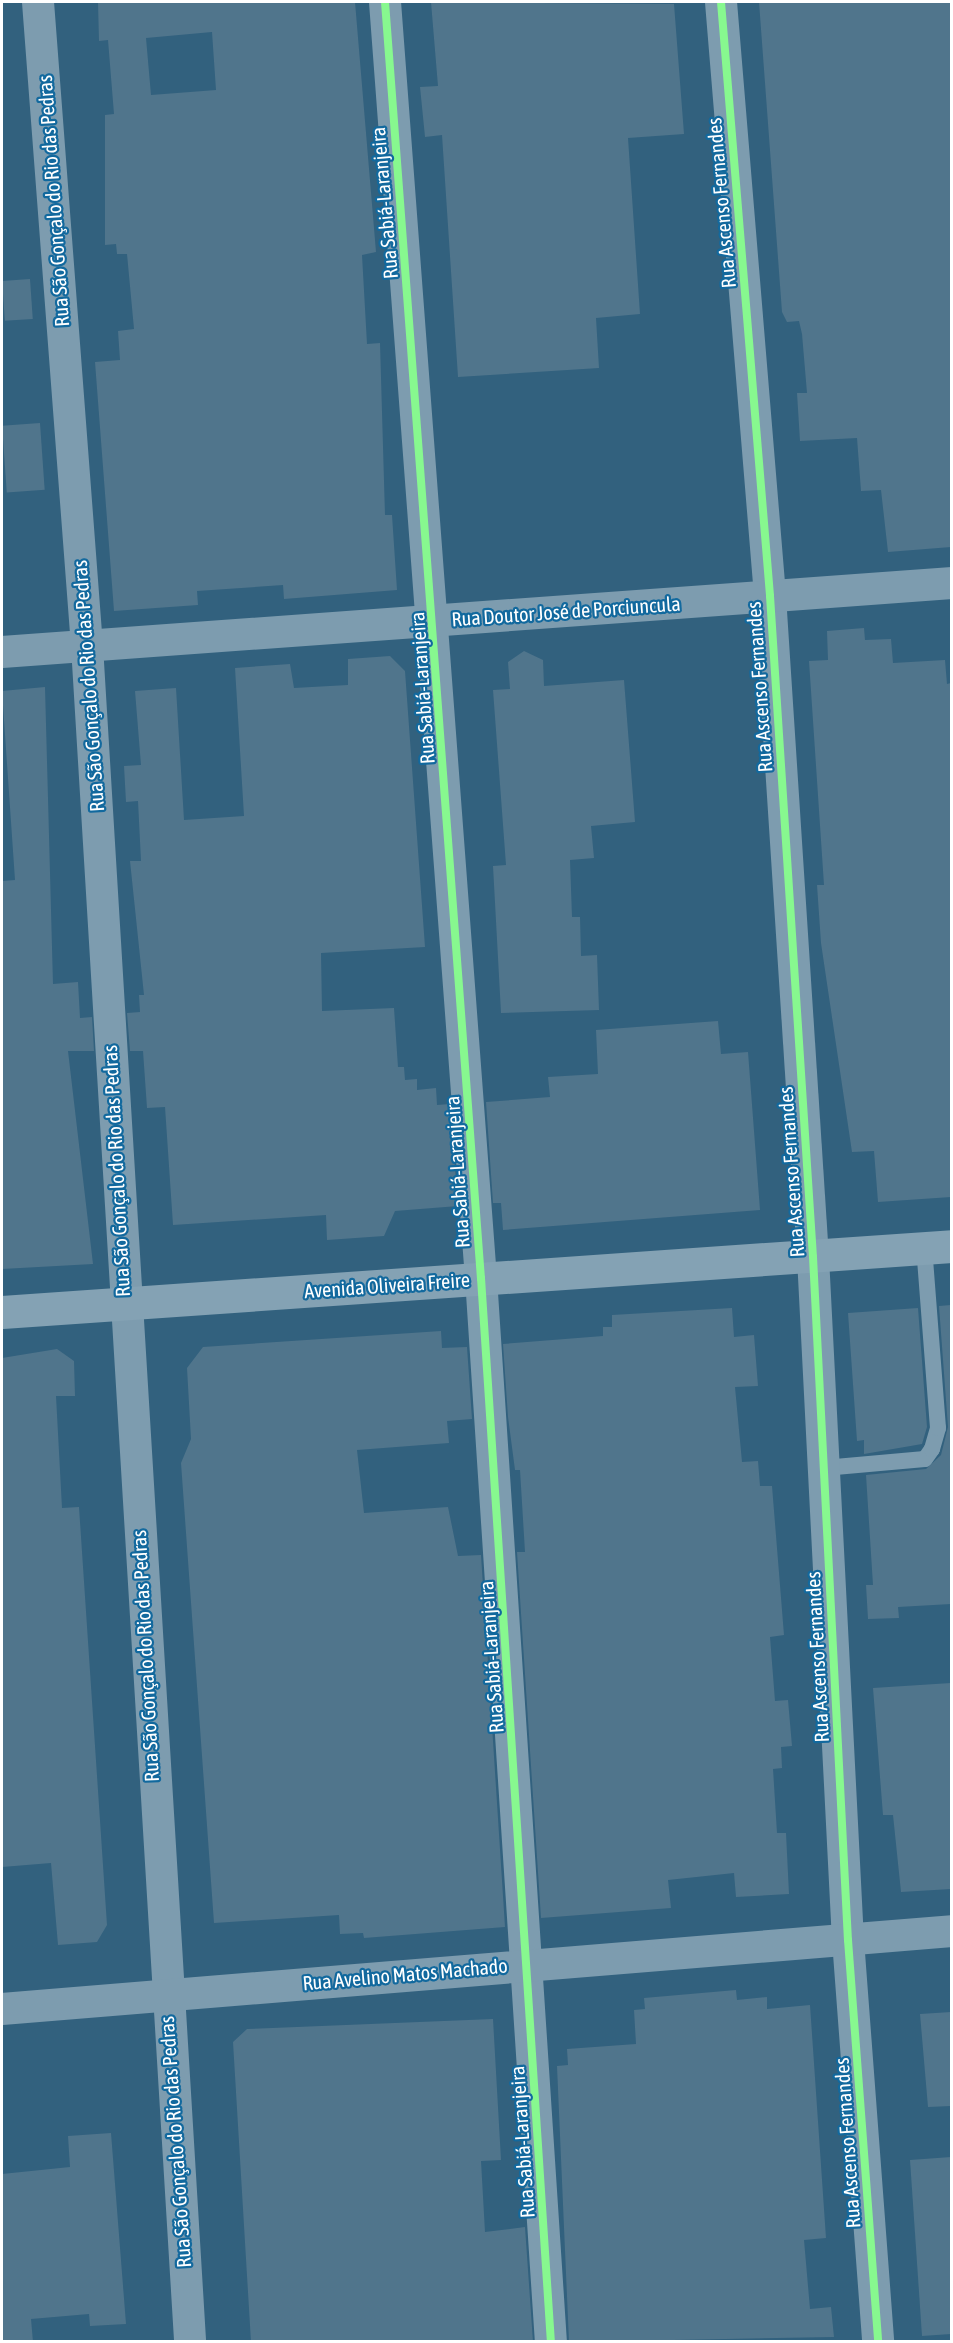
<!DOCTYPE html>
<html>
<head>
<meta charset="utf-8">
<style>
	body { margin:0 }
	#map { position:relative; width:953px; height:2343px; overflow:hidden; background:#32617e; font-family:"Asap Condensed",sans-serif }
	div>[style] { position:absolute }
	.building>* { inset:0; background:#50758c; transform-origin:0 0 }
	.lane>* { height:16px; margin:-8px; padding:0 8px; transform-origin:8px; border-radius:8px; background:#7d9caf }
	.street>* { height:32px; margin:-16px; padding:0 16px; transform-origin:16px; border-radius:16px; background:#7d9caf }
	.secondary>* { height:33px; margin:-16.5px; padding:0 16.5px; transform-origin:16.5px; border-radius:16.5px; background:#84a2b4 }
	.cycleway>* { height:8px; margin:-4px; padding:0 4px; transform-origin:4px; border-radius:4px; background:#87f88f }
	span { translate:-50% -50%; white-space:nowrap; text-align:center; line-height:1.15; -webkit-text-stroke:4.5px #12699e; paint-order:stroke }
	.street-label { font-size:20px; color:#fff }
	.frame { position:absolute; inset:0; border:3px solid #fff; pointer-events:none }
</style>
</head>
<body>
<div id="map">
	<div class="building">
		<i style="clip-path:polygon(evenodd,98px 2px,355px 2px,376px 252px,362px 255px,367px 344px,380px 343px,385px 515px,392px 515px,397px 590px,284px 599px,283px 585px,197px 591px,198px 605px,114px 611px,95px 362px,120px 360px,118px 331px,134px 329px,127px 254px,117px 254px,116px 244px,105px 245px,105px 115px,114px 114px,108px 40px,99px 41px,98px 2px,212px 32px,216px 90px,151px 95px,146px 38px,212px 32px)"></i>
		<i style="clip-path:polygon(431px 2px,674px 4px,684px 134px,628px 138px,640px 314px,596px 318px,599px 368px,458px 377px,442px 135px,425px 137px,420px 87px,438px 86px)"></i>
		<i style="clip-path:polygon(759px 2px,951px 2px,951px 547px,888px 552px,881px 490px,861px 491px,857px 438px,800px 441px,797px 393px,807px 393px,802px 334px,799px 321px,787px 322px,782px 312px)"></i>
		<i style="left:30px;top:279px;width:40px;height:28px;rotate:86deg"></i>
		<i style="left:40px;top:423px;width:67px;height:38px;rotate:86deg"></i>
		<i style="clip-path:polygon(864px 628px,865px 640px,891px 639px,893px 663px,945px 660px,947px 684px,951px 683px,951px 1197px,878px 1202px,874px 1151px,852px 1152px,821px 943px,817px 885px,824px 885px,809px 661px,828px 660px,827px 631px)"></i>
		<i style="clip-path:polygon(524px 651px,543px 660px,544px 686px,624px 680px,635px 822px,591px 826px,594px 858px,570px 860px,572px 917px,580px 917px,581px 956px,597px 955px,599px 1010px,501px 1013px,493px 866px,506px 865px,493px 690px,510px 689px,508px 662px)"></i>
		<i style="clip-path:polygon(390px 656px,405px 671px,425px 947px,321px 953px,322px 1011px,394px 1008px,398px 1067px,404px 1067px,405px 1080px,417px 1079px,417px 1090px,436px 1088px,437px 1105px,450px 1104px,458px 1206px,395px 1211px,384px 1236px,327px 1240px,326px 1215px,173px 1225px,165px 1107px,147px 1108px,143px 1051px,130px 1051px,127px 1013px,140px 1012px,139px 995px,144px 995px,130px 861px,141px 861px,138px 801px,126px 802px,124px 766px,141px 765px,135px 691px,176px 688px,184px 820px,244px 816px,235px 668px,290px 664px,294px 688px,348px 685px,348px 659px)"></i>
		<i style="clip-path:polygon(45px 687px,53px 984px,78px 982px,80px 1018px,92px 1017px,94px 1051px,68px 1051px,93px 1264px,2px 1269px,2px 881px,15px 880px,2px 691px)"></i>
		<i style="clip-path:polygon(718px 1021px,721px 1054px,748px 1052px,760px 1210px,503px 1230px,501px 1203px,493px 1203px,486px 1102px,550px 1097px,548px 1077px,598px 1074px,596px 1030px)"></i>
		<i style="clip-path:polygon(951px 1305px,951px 1604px,898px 1607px,899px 1618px,868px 1619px,866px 1585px,873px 1585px,866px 1475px,926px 1469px,941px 1455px,948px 1427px,939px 1306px)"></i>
		<i style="clip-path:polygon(732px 1308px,734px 1337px,754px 1335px,758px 1386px,735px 1387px,742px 1462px,758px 1461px,760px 1486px,772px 1486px,784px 1635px,770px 1637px,775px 1701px,788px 1700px,792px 1746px,781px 1747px,782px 1768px,773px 1769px,777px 1833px,786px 1833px,789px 1894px,736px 1897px,734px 1873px,668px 1880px,671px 1908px,541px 1918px,517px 1552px,525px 1552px,520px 1470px,515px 1470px,508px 1417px,503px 1344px,603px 1336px,603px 1327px,612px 1327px,612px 1315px)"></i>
		<i style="clip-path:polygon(918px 1308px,927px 1427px,922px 1444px,864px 1454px,864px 1440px,857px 1441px,848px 1313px)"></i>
		<i style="clip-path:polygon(441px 1331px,442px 1348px,467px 1347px,472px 1419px,447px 1421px,449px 1443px,357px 1450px,364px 1513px,448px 1507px,458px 1556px,481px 1555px,505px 1927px,364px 1938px,363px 1933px,340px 1934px,339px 1915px,214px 1923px,181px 1463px,191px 1439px,187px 1368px,203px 1347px)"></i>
		<i style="clip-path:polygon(57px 1349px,74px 1361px,75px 1396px,56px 1396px,62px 1508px,79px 1507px,107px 1925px,97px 1942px,58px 1945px,51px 1863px,2px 1867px,2px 1358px)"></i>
		<i style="clip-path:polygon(951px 1683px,951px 1889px,901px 1892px,893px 1815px,883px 1815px,873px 1688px)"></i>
		<i style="clip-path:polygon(736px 1990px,737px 2000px,767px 1997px,767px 2009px,810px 2005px,826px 2238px,804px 2240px,810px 2309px,831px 2307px,834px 2337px,569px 2342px,557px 2066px,568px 2065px,567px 2049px,636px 2044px,634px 2010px,645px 2009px,644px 1998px)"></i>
		<i style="clip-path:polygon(951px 2012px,951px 2106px,928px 2107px,920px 2014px)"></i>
		<i style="clip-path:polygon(493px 2019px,501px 2160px,481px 2161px,485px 2232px,525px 2227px,533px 2342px,251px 2342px,233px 2042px,247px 2029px)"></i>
		<i style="clip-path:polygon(111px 2133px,126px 2324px,90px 2326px,89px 2314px,31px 2319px,33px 2342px,2px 2342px,2px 2174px,70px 2167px,68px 2136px)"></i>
		<i style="clip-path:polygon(951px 2157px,951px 2334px,922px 2336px,910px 2160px)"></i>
	</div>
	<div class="lane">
		<i style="left:824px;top:1468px;width:101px;rotate:-5.1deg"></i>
		<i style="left:925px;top:1459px;width:12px;rotate:-55deg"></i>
		<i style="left:932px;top:1449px;width:22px;rotate:-74deg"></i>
		<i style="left:938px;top:1428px;width:181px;rotate:-94.4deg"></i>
	</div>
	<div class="street">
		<i style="left:38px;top:2px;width:646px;rotate:85.65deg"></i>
		<i style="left:87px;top:646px;width:1699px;rotate:86.52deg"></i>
		<i style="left:385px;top:2px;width:1280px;rotate:85.7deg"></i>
		<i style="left:481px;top:1278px;width:1066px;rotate:86.24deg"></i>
		<i style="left:721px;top:2px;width:596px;rotate:85.28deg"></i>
		<i style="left:770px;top:596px;width:662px;rotate:86.28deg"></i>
		<i style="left:813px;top:1257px;width:684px;rotate:87.07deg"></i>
		<i style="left:848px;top:1940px;width:403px;rotate:85.7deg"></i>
		<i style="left:2px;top:652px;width:953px;rotate:-4.15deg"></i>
		<i style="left:2px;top:2009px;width:953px;rotate:-4.69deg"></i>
	</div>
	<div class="secondary">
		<i style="left:2px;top:1312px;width:952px;rotate:-3.97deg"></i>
	</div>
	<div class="cycleway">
		<i style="left:385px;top:2px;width:1280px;rotate:85.7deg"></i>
		<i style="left:481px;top:1278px;width:1066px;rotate:86.24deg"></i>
		<i style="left:721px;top:2px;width:596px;rotate:85.28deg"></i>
		<i style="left:770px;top:596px;width:662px;rotate:86.28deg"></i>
		<i style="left:813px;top:1257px;width:684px;rotate:87.07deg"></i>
		<i style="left:848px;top:1940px;width:403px;rotate:85.7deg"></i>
	</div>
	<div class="street-label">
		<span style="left:53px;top:201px;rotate:-94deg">Rua São Gonçalo do Rio das Pedras</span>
		<span style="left:384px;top:203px;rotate:-95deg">Rua Sabiá-Laranjeira</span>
		<span style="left:721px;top:203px;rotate:-95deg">Rua Ascenso Fernandes</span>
		<span style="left:566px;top:611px;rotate:-4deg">Rua Doutor José de Porciuncula</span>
		<span style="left:88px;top:686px;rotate:-94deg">Rua São Gonçalo do Rio das Pedras</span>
		<span style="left:759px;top:687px;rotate:-94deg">Rua Ascenso Fernandes</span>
		<span style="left:422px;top:688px;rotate:-94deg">Rua Sabiá-Laranjeira</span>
		<span style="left:116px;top:1171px;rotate:-93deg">Rua São Gonçalo do Rio das Pedras</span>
		<span style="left:457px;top:1172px;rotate:-94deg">Rua Sabiá-Laranjeira</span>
		<span style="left:791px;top:1172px;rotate:-94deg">Rua Ascenso Fernandes</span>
		<span style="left:387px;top:1285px;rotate:-4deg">Avenida Oliveira Freire</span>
		<span style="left:145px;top:1656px;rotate:-93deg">Rua São Gonçalo do Rio das Pedras</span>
		<span style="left:491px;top:1657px;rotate:-94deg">Rua Sabiá-Laranjeira</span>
		<span style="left:817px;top:1657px;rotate:-93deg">Rua Ascenso Fernandes</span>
		<span style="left:405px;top:1974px;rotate:-5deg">Rua Avelino Matos Machado</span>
		<span style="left:175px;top:2142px;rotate:-94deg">Rua São Gonçalo do Rio das Pedras</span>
		<span style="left:522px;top:2142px;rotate:-94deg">Rua Sabiá-Laranjeira</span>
		<span style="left:847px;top:2143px;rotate:-94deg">Rua Ascenso Fernandes</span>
	</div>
	<div class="frame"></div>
</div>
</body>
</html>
